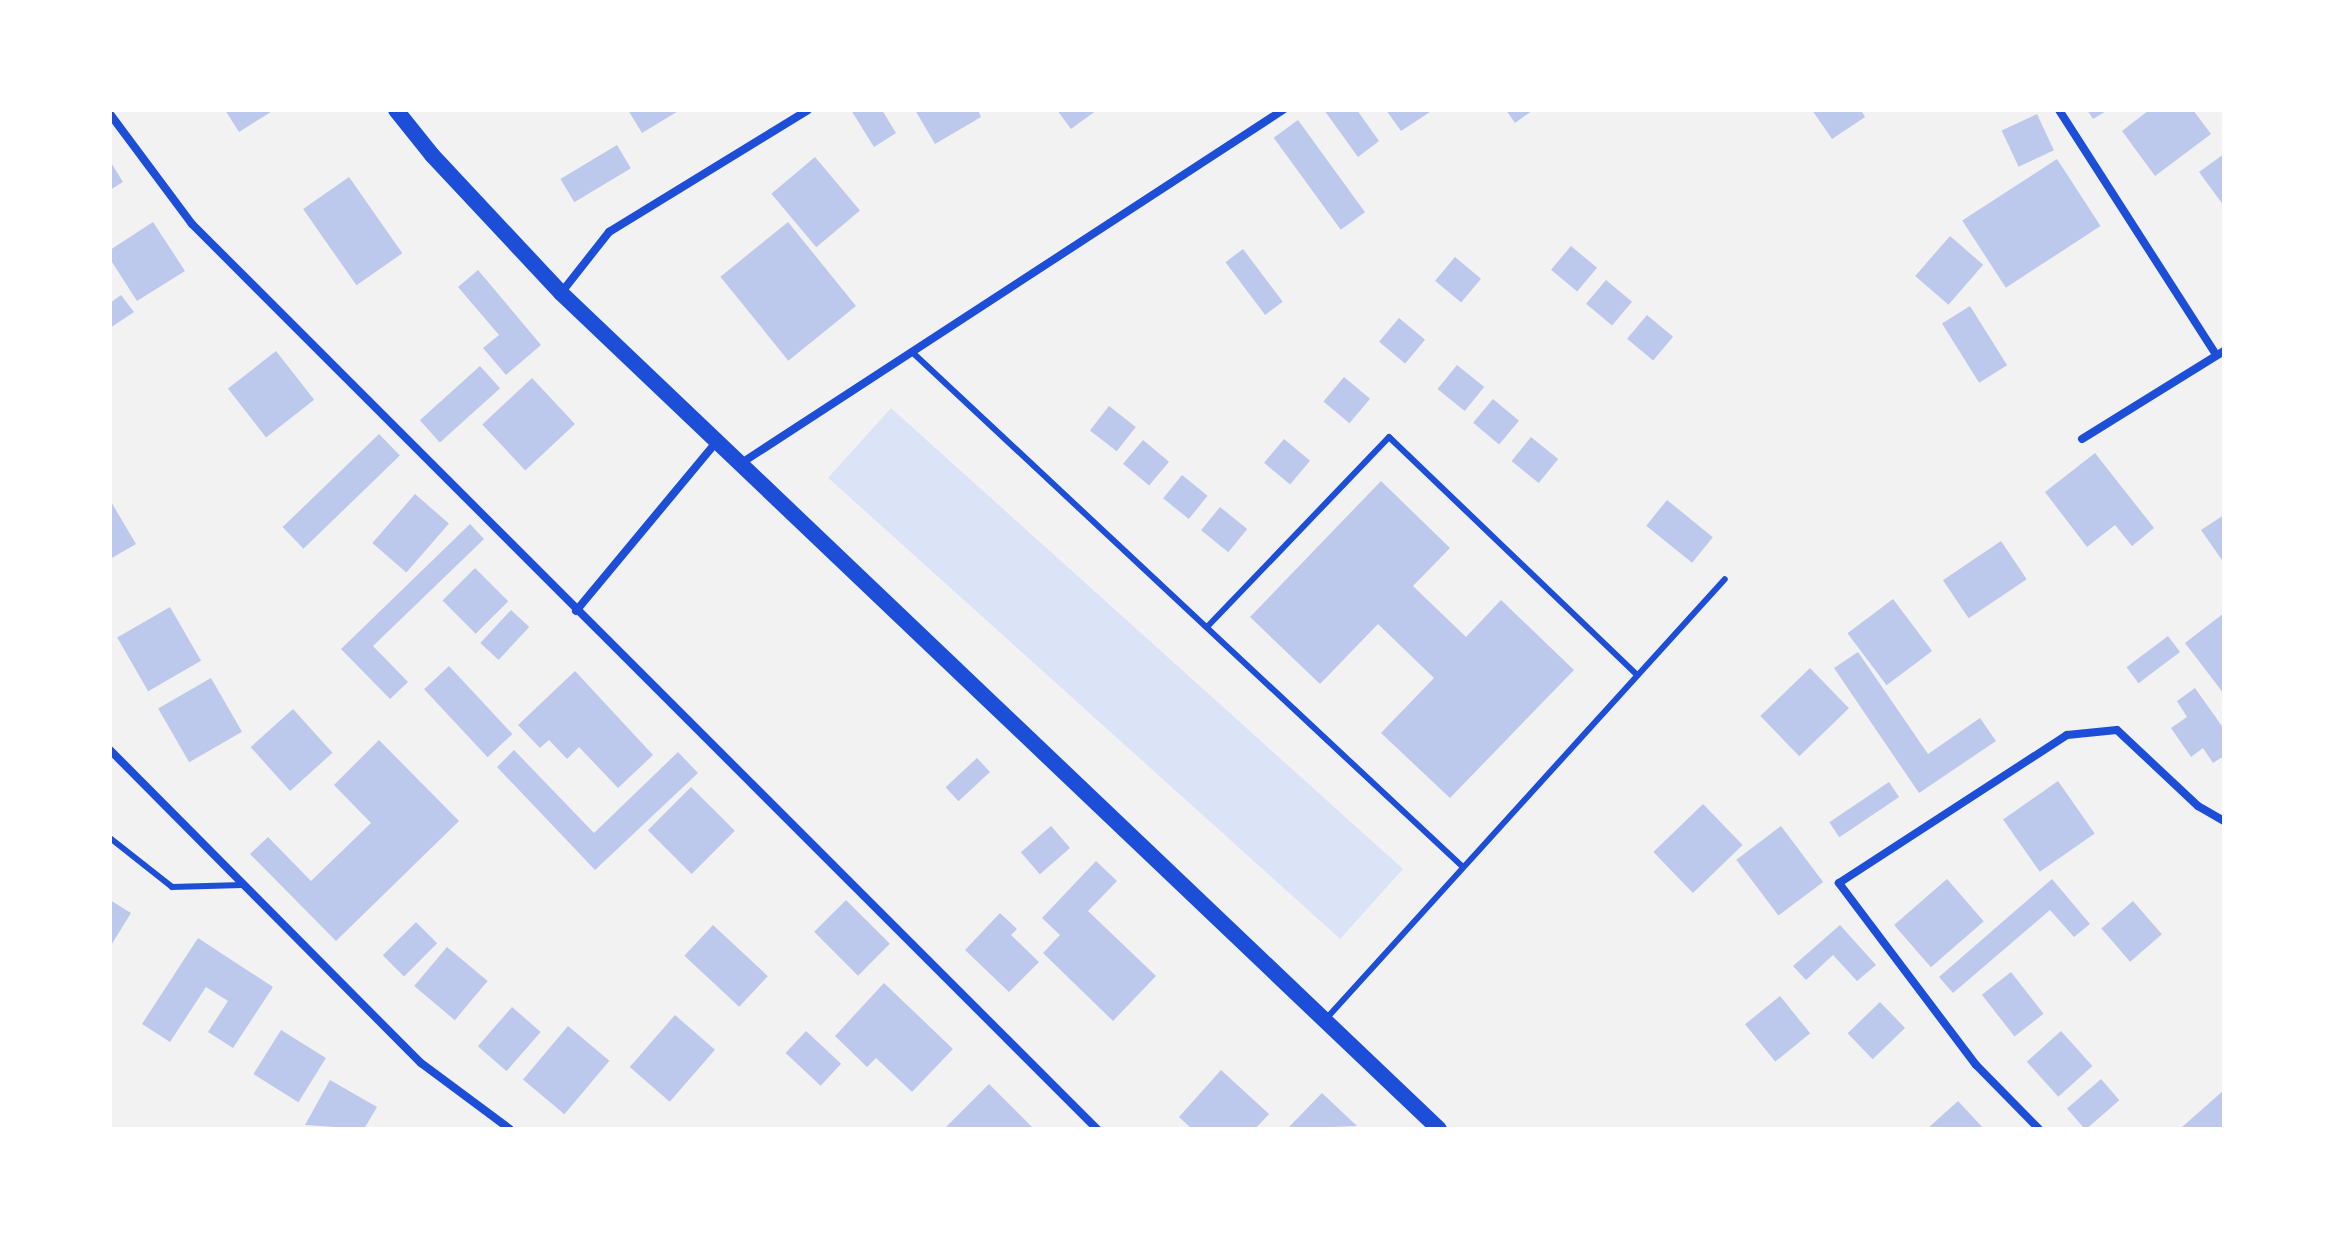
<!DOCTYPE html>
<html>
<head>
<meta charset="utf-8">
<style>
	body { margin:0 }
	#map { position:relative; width:2334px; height:1239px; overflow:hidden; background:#f2f2f2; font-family:Ubuntu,sans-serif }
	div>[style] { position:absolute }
	.green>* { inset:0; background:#dbe4f7; transform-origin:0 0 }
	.building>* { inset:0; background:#bdc9ec; transform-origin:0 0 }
	.service>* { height:6px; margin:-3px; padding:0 3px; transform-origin:3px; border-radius:3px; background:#1d4ed8 }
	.minor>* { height:8px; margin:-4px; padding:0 4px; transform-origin:4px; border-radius:4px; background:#1d4ed8 }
	.secondary>* { height:16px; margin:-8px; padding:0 8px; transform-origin:8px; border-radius:8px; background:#1d4ed8 }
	span { translate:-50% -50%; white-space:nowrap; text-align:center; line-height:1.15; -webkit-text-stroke:6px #fff; paint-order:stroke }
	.frame { position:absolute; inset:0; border:112px solid #fff; pointer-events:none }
</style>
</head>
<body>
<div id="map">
	<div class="green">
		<i style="left:891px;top:408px;width:689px;height:94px;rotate:42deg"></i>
	</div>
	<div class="building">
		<i style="clip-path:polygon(225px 110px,274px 110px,239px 132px)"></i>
		<i style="clip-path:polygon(628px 110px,680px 110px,642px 133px)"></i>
		<i style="clip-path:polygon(851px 110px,882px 110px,896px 133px,874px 147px)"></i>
		<i style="clip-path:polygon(915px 110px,978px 110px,981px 117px,935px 144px)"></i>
		<i style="clip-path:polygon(1057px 110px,1097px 110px,1071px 129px)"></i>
		<i style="clip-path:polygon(1324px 110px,1357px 110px,1379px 141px,1358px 157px)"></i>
		<i style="clip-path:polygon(1386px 110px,1433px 110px,1401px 131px)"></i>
		<i style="clip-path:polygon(1506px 110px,1533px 110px,1515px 123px)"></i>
		<i style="clip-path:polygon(1812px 110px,1861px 110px,1865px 117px,1832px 139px)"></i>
		<i style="clip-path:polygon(2087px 110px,2108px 110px,2093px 119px)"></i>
		<i style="clip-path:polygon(2149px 110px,2193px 110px,2211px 134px,2155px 176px,2122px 131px)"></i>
		<i style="left:2037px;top:114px;width:40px;height:39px;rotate:65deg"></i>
		<i style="left:1298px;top:120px;width:114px;height:30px;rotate:54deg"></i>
		<i style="left:617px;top:145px;width:27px;height:66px;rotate:59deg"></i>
		<i style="clip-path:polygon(2224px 154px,2224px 206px,2199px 172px)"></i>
		<i style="left:815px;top:157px;width:70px;height:57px;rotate:50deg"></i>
		<i style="left:2057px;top:159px;width:80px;height:113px;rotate:57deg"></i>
		<i style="clip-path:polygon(110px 161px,123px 182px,110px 190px)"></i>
		<i style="left:349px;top:177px;width:93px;height:56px;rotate:55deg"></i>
		<i style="clip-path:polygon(153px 222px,185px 271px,137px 301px,110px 259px,110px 250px)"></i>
		<i style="left:788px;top:222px;width:108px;height:87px;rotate:51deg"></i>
		<i style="left:1950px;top:236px;width:44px;height:53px;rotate:41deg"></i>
		<i style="left:1571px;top:246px;width:34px;height:31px;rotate:40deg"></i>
		<i style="left:1243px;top:249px;width:66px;height:22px;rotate:53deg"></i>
		<i style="left:1455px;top:257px;width:34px;height:31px;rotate:40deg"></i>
		<i style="clip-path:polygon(478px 270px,541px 345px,506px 375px,483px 348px,499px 335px,458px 287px)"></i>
		<i style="left:1606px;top:280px;width:34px;height:31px;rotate:40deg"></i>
		<i style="clip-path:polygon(121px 295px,134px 312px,110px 328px,110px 303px)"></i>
		<i style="left:1970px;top:306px;width:70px;height:33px;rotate:58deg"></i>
		<i style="left:1647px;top:315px;width:34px;height:31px;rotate:40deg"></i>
		<i style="left:1399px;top:318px;width:34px;height:31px;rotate:40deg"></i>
		<i style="left:276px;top:351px;width:62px;height:61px;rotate:52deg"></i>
		<i style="left:1457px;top:365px;width:35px;height:31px;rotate:39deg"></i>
		<i style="left:480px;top:366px;width:30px;height:81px;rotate:48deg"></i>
		<i style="left:1344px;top:377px;width:34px;height:32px;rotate:40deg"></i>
		<i style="left:532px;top:378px;width:63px;height:68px;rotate:47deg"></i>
		<i style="left:1493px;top:399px;width:34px;height:31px;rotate:40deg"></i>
		<i style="left:1109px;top:406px;width:34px;height:31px;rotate:38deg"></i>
		<i style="left:379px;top:434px;width:30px;height:134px;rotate:46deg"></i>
		<i style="left:1531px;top:437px;width:35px;height:31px;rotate:39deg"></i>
		<i style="left:1284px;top:439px;width:34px;height:31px;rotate:40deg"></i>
		<i style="left:1143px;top:440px;width:34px;height:31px;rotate:40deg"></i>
		<i style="clip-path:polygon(2095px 453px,2154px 528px,2132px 546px,2115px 525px,2087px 547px,2045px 492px)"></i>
		<i style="left:1182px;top:475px;width:33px;height:30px;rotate:39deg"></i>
		<i style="clip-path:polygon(1381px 481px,1450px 548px,1413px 586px,1466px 637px,1501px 600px,1574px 670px,1450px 798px,1381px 733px,1434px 678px,1378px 624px,1320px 684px,1250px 617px)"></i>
		<i style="left:415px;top:494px;width:45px;height:65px;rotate:41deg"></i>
		<i style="clip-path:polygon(110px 500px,136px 544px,110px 559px)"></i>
		<i style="left:1667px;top:500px;width:59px;height:33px;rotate:39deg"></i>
		<i style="left:1220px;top:507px;width:35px;height:30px;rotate:39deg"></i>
		<i style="clip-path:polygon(2224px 515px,2224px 563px,2201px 530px)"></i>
		<i style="clip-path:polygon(470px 524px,484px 539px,373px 646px,408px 682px,390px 699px,341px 649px)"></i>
		<i style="left:2001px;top:541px;width:46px;height:70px;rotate:56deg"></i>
		<i style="left:475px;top:568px;width:47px;height:46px;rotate:45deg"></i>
		<i style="left:1893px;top:599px;width:65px;height:57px;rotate:53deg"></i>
		<i style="left:170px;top:607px;width:62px;height:61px;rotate:60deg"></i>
		<i style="left:511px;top:610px;width:25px;height:45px;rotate:43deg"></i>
		<i style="clip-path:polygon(2224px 613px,2224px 694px,2185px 643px)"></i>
		<i style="left:2168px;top:636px;width:20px;height:52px;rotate:53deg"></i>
		<i style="clip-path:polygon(1858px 652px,1928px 754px,1980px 718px,1996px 741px,1919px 793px,1834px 668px)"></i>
		<i style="left:449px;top:666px;width:93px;height:34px;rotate:47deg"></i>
		<i style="left:1810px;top:668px;width:56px;height:69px;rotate:46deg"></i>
		<i style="clip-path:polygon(575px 671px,653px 755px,618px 788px,579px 747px,567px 759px,549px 740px,540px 748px,518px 725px)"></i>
		<i style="left:211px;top:678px;width:62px;height:61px;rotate:60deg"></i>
		<i style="clip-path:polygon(2195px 688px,2224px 729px,2224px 756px,2213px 763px,2203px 748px,2191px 757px,2171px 728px,2187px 717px,2177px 701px)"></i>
		<i style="left:293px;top:709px;width:59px;height:57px;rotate:48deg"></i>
		<i style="clip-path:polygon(379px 740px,459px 821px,336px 941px,250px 854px,268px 837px,311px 881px,371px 823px,334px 785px)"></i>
		<i style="clip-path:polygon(514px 750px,594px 833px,678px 752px,698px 773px,595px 870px,497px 767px)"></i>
		<i style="left:977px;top:758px;width:19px;height:43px;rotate:47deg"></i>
		<i style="left:2058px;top:781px;width:64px;height:67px;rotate:55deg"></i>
		<i style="left:1889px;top:782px;width:18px;height:72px;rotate:56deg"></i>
		<i style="left:691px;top:787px;width:62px;height:61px;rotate:45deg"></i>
		<i style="left:1703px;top:804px;width:57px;height:69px;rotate:46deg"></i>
		<i style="left:1051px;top:826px;width:29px;height:40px;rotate:49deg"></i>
		<i style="left:1781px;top:826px;width:70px;height:56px;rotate:53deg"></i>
		<i style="clip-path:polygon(1096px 861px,1117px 881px,1088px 911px,1156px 976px,1113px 1021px,1043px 953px,1060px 935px,1042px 918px)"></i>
		<i style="left:1947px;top:879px;width:56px;height:70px;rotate:49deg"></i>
		<i style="clip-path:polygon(2052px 879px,2090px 924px,2074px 937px,2050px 910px,1953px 993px,1939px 977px)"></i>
		<i style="clip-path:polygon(110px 900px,131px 913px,110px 947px)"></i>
		<i style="left:846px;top:900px;width:62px;height:45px;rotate:45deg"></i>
		<i style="left:2133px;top:901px;width:44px;height:42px;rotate:49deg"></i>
		<i style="clip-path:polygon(1000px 913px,1017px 929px,1011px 935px,1039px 962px,1009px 992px,965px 950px)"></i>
		<i style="left:416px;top:922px;width:30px;height:47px;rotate:45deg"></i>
		<i style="left:713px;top:925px;width:75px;height:42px;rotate:43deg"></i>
		<i style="clip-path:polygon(1840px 925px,1876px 965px,1857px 981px,1833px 955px,1806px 980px,1793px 966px)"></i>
		<i style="clip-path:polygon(198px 938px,273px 987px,233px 1048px,208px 1032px,228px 1001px,206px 987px,170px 1042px,142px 1024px)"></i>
		<i style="left:447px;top:947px;width:53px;height:51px;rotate:40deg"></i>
		<i style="left:2011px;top:972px;width:53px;height:37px;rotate:52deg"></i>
		<i style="clip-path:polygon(884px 983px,953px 1049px,912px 1092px,876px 1058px,867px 1067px,835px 1036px)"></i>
		<i style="left:1780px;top:996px;width:48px;height:45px;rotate:51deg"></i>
		<i style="left:1880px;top:1002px;width:36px;height:45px;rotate:46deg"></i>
		<i style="left:512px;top:1007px;width:38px;height:52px;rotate:41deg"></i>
		<i style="left:675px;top:1015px;width:53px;height:69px;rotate:41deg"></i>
		<i style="left:568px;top:1026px;width:54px;height:70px;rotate:40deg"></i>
		<i style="left:281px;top:1030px;width:53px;height:52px;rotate:32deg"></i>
		<i style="left:806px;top:1031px;width:48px;height:30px;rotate:43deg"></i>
		<i style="left:2061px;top:1031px;width:47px;height:46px;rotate:48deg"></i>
		<i style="clip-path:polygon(1221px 1070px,1269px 1114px,1255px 1129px,1192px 1129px,1179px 1117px)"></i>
		<i style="left:2101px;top:1079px;width:28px;height:45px;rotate:49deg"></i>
		<i style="clip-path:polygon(330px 1080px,377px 1107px,364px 1129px,305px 1125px)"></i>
		<i style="clip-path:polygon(989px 1084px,1034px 1129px,946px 1127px)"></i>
		<i style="clip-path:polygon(2224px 1090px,2224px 1129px,2184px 1129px,2182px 1127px)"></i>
		<i style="clip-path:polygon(1322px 1093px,1357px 1126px,1287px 1129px)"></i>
		<i style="clip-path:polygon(1958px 1101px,1984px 1129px,1927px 1129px)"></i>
	</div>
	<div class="service">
		<i style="left:912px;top:352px;width:754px;rotate:43.07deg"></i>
		<i style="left:1207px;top:627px;width:263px;rotate:-46.2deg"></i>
		<i style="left:1389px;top:437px;width:344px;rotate:43.8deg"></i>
		<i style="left:110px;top:838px;width:79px;rotate:38.3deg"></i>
		<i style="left:172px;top:887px;width:70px;rotate:-1.6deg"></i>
		<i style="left:1325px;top:1020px;width:595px;rotate:-47.79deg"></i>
	</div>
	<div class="minor">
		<i style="left:2059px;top:110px;width:291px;rotate:57.3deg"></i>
		<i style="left:110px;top:114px;width:137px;rotate:53.3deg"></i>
		<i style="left:192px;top:224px;width:1280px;rotate:45deg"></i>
		<i style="left:561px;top:293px;width:78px;rotate:-51.8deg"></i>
		<i style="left:609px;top:232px;width:233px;rotate:-31.5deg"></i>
		<i style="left:2082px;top:439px;width:167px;rotate:-31.8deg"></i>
		<i style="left:743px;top:462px;width:645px;rotate:-33.1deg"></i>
		<i style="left:576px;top:611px;width:222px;rotate:-50.3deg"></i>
		<i style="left:110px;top:750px;width:441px;rotate:45.2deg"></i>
		<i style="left:421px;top:1063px;width:111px;rotate:36.6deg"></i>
		<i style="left:2039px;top:1129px;width:90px;rotate:-134.5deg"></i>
		<i style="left:1976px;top:1065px;width:228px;rotate:-127deg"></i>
		<i style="left:1839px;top:883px;width:272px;rotate:-33deg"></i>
		<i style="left:2067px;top:735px;width:50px;rotate:-5.7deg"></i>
		<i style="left:2117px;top:730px;width:111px;rotate:43.2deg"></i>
		<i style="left:2198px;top:806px;width:30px;rotate:30deg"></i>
	</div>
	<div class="secondary">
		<i style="left:396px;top:110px;width:58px;rotate:51.3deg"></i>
		<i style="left:432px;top:155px;width:189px;rotate:46.9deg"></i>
		<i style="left:561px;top:293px;width:1212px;rotate:43.6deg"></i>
	</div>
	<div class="frame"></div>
</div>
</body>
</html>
